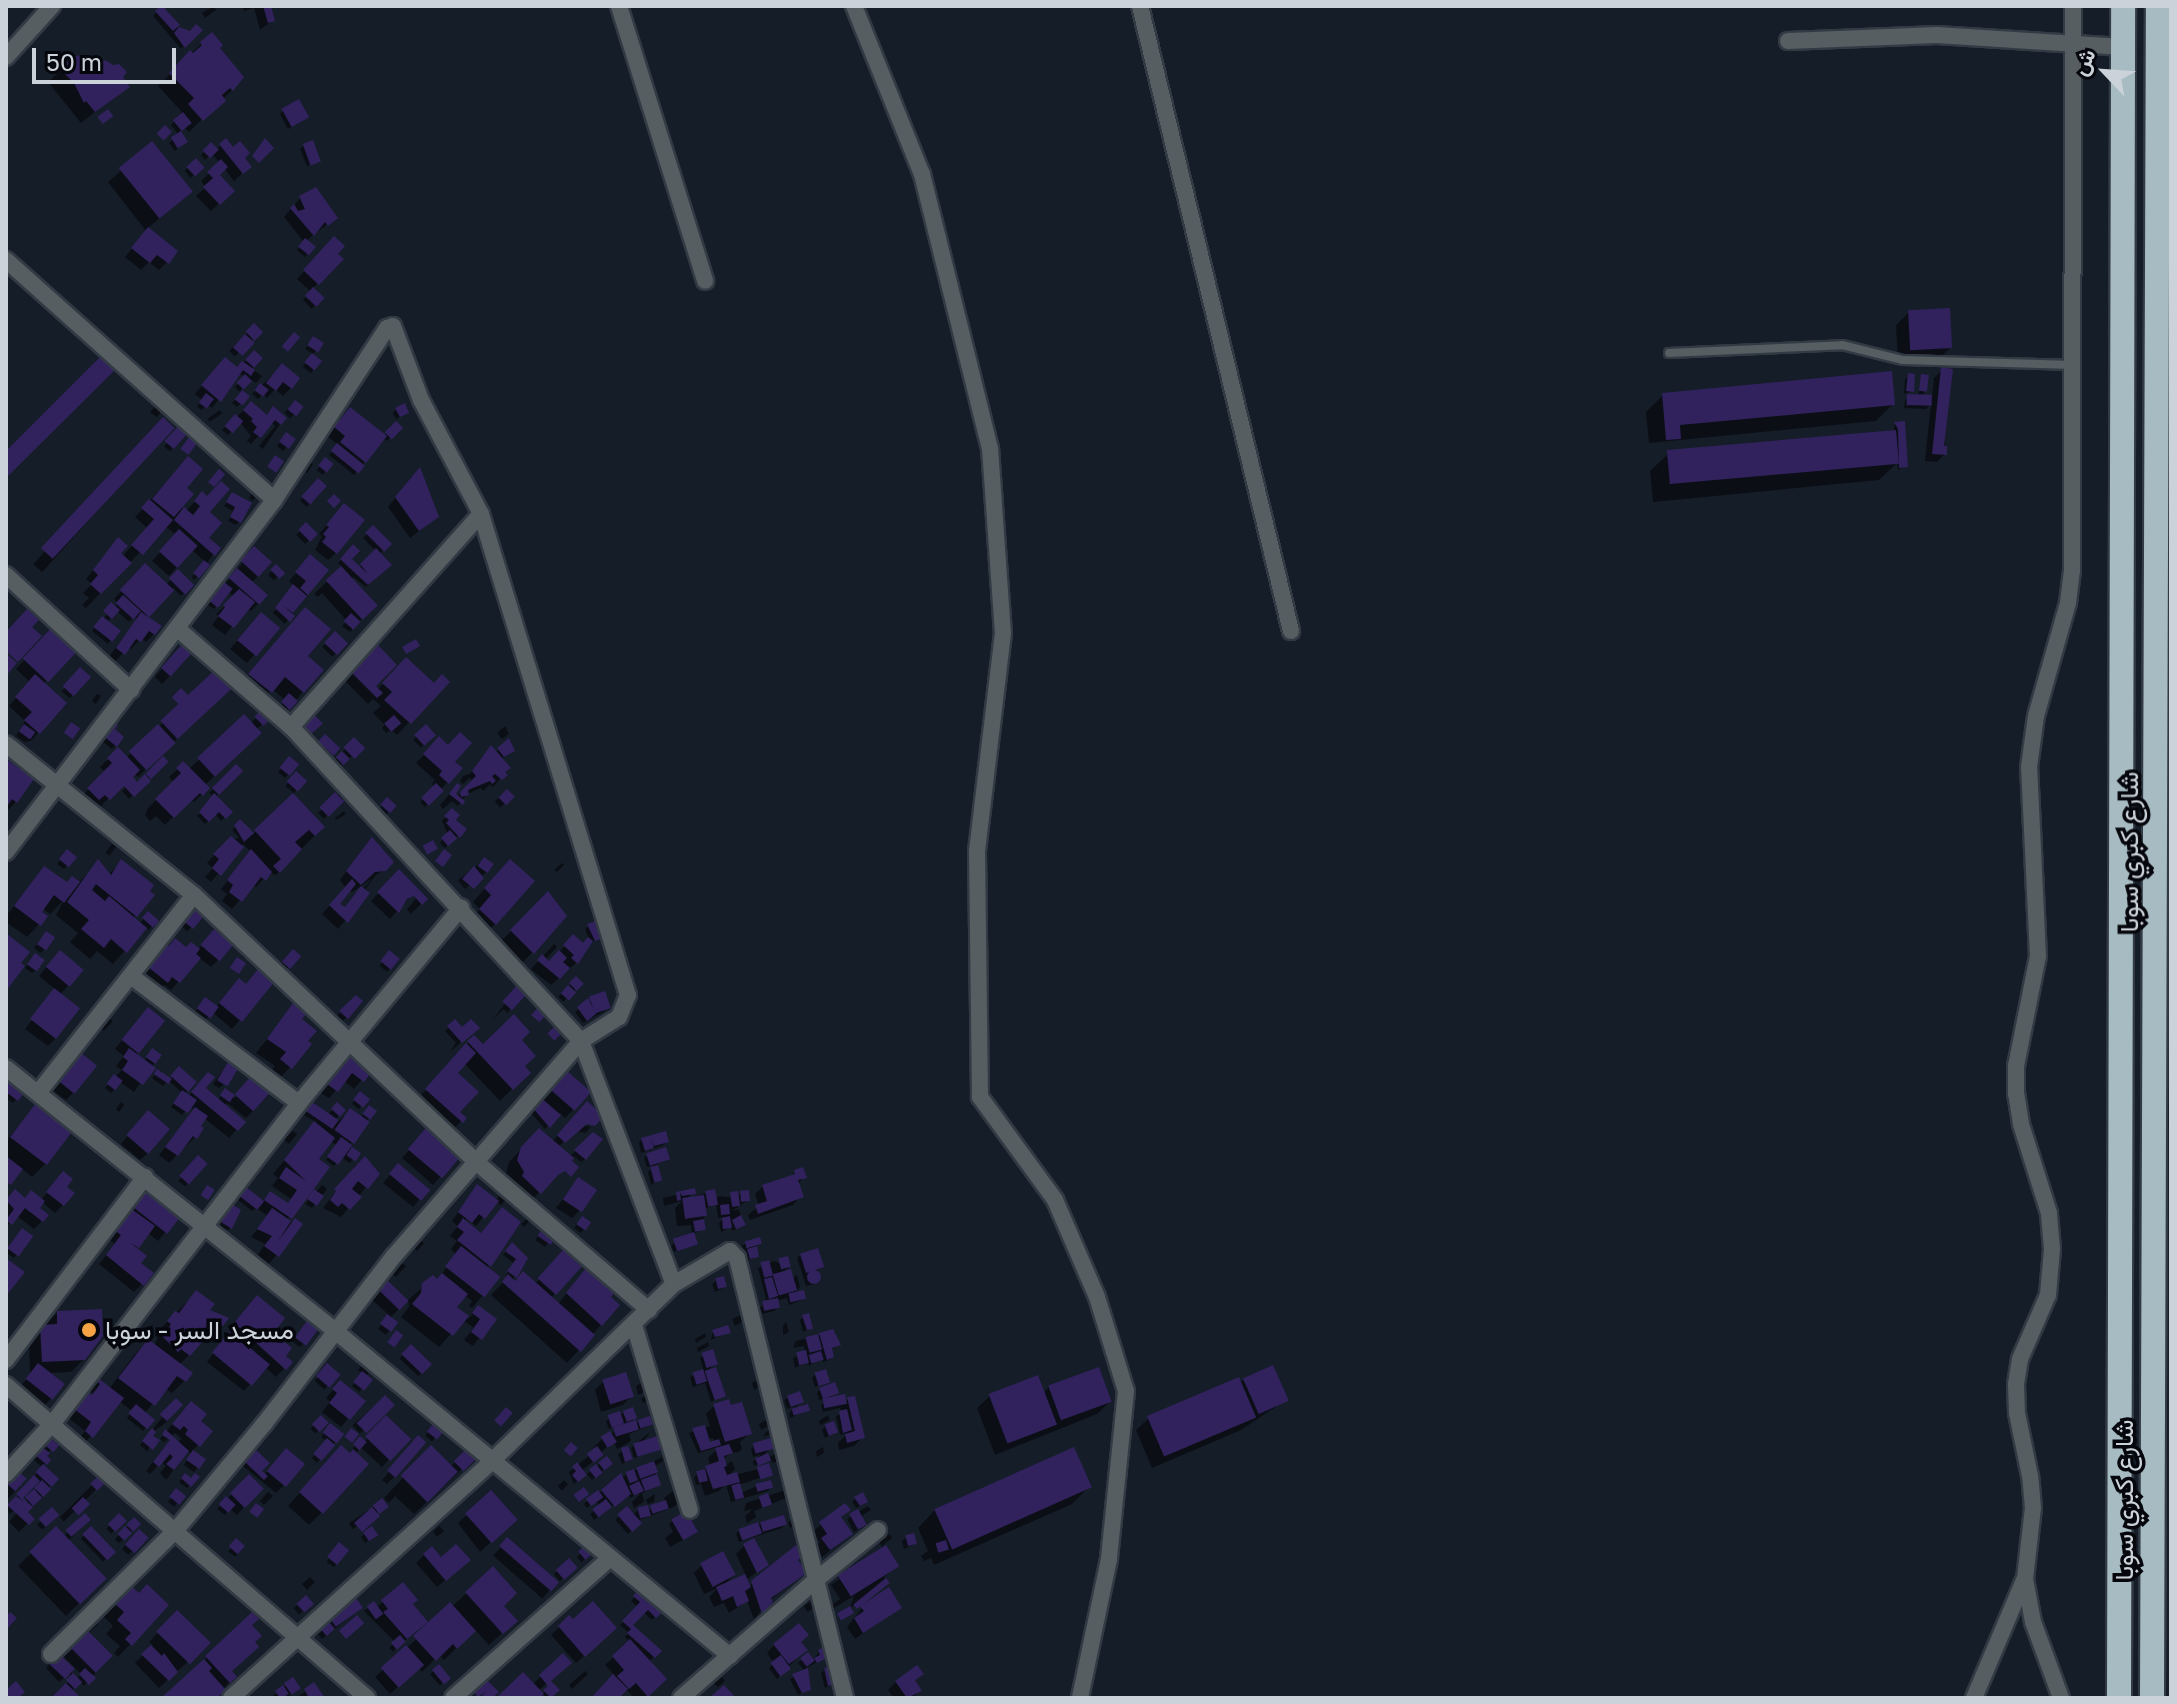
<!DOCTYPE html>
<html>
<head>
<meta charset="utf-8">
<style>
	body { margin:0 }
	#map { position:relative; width:2177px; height:1704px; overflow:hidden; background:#151d28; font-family:"Golos Text",Vazirmatn,sans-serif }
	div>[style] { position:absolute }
	.shadow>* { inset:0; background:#0007; transform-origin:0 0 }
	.building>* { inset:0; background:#31225e; transform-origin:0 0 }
	.round { border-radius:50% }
	.roads { filter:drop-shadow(2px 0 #323a44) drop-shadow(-2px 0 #323a44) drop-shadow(0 2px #323a44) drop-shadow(0 -2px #323a44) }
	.lane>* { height:8px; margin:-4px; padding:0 4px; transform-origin:4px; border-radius:4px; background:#565e61 }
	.street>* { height:16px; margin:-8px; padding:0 8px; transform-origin:8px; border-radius:8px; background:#565e61 }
	.highway>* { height:24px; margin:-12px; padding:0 12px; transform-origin:12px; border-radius:12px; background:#a7bbc3 }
	.dots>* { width:22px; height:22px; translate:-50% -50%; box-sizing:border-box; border:4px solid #05070c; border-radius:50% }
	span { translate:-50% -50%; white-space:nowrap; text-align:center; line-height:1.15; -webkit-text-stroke:7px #05070c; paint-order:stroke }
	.street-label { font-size:26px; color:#ccd2da }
	.poi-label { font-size:26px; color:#ccd2da }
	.left { translate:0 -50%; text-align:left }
	.frame { position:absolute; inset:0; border:8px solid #ccd2da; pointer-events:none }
	.north { position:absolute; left:2065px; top:32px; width:80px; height:80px; -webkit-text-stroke:6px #05070c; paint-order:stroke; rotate:295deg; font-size:22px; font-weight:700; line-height:32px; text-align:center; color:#ccd2da }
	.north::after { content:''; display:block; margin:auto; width:28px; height:36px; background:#ccd2da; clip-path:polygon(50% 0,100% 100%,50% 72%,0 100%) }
	.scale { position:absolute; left:32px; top:48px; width:144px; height:36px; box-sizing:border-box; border:4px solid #ccd2da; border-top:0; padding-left:10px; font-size:24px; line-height:28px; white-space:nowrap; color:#ccd2da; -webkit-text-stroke:6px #05070c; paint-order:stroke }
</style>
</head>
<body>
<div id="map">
	<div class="shadow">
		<i style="clip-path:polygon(163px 6px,182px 34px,200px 30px,181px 49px,153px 16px)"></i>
		<i style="clip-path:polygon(214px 6px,216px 10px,205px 18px,202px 13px)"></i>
		<i style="clip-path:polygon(242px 6px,269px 6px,273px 20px,260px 30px,254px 8px,244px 11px)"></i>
		<i style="clip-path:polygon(201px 44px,232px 90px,189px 132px,184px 127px,179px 132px,186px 141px,175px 151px,169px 143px,179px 135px,171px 125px,182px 112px,158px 86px)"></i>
		<i style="clip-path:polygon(93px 68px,120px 77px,127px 86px,81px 123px,48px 82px,61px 70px)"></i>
		<i style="clip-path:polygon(283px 111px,303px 120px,288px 129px,280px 114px)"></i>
		<i style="clip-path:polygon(225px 141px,233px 150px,242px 153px,249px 167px,234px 181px,224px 168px,217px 175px,232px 191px,211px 211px,196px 196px,206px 187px,201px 181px,220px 163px,212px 154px,205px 160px,201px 155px,211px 145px,216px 150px)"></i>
		<i style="clip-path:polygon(152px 144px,190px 192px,147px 229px,167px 262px,159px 270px,149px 262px,141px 270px,125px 257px,146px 231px,108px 182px)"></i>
		<i style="clip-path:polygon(304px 146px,317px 162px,307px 166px,300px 149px)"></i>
		<i style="left:196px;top:161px;width:9px;height:15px;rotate:49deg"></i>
		<i style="clip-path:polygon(301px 197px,335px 218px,306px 241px,313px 247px,305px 257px,297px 250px,304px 242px,284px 217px)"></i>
		<i style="clip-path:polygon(334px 239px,335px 254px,341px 259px,312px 289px,322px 298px,312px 309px,303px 300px,311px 292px,297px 279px)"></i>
		<i style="clip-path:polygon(1909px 312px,1950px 348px,1938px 360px,1898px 362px,1896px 325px)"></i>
		<i style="left:254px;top:326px;width:8px;height:35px;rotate:45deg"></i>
		<i style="clip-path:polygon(310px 342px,321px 344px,313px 354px,305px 349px)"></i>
		<i style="clip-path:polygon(254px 353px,261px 359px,252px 369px,262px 376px,256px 383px,251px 380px,240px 391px,247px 397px,237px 407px,232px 403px,241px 393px,235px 387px,245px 377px,239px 373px,212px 408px,207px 404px,202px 410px,197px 407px,202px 400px,195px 394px,218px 367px,237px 369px)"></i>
		<i style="clip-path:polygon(309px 359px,314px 369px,311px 373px,303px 367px)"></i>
		<i style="clip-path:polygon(1942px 370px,1945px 454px,1937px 462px,1925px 461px,1931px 404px,1926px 409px,1904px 408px,1905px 400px,1918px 396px,1922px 376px,1926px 391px,1920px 397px,1932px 397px,1934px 378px)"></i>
		<i style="clip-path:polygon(274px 374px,291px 388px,283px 396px,275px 389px,267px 398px,263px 394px,258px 399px,252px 394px)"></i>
		<i style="clip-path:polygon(1909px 376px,1912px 391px,1904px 394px,1905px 379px)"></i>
		<i style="clip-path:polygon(1663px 395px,1893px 404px,1876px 421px,1649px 443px,1646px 412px)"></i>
		<i style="left:295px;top:402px;width:8px;height:15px;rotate:45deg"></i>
		<i style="clip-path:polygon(158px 403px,164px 408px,157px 417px,150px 412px)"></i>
		<i style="clip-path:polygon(251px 404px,267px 417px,284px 418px,263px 449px,259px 446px,275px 426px,271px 422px,251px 444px,247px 441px,251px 436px,240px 422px,228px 435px,222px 430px)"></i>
		<i style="clip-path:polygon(396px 409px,407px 412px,396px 419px,393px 413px)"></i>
		<i style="left:220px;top:410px;width:4px;height:15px;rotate:56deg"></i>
		<i style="clip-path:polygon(342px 417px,384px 436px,396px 424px,400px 428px,387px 441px,383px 438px,354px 475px,329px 455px,338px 445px,327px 436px)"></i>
		<i style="left:163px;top:420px;width:12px;height:194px;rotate:42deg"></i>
		<i style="clip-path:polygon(1895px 424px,1903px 424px,1906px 466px,1898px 470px,1897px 463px,1879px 480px,1653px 502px,1650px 471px,1668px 454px,1893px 433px)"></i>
		<i style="left:180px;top:427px;width:8px;height:25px;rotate:40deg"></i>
		<i style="clip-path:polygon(283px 437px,286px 448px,283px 451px,277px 446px)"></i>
		<i style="left:325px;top:460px;width:8px;height:13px;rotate:40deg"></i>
		<i style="clip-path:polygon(310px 462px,313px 464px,307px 473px,303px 471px)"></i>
		<i style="clip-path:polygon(180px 467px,184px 488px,181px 507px,186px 511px,202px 494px,207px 512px,206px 538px,218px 548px,194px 580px,192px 577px,205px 562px,192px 550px,169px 576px,152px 561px,176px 535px,165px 526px,86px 608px,82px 605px,89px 598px,83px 593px,92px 584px,86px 579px,111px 548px,122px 557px,147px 528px,135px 517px)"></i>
		<i style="clip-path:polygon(412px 477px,428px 524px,410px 538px,388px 507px)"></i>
		<i style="clip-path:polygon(318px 481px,324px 486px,307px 507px,300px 501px)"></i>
		<i style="clip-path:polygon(256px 489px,260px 491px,253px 501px,249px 498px)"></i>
		<i style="clip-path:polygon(233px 494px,239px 521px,236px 525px,228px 521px,233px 511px,224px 506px)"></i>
		<i style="clip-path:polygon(337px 513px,336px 553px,328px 560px,315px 550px,322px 536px,319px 534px)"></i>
		<i style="left:306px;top:525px;width:13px;height:14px;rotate:45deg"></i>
		<i style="clip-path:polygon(373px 528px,389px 545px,379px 554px,389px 565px,366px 587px,353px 577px,351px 580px,375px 605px,350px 632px,342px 626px,347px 621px,322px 593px,318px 597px,314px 594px,342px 567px,338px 563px,353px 547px,349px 559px,359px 568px,376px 551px,363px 538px)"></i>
		<i style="clip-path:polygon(254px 549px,258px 576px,251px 583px,259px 603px,251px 611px,247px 608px,225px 635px,212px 625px,219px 616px,216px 614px,234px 597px,228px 591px,214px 609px,208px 605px)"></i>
		<i style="clip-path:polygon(303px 565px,326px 570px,285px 624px,273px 613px,294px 586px,289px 581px)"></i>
		<i style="clip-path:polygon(145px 566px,166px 585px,178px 572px,192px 585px,181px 596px,173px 588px,146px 618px,154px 634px,146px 642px,141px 638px,131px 649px,128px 647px,116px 661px,109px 657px,137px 619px,134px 616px,129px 622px,117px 611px,107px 622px,111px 640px,108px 644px,92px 631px,118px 603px,114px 599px)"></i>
		<i style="left:276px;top:567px;width:8px;height:11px;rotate:45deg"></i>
		<i style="clip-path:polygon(293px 622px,305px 656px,303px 692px,285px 712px,279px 706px,285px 700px,272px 689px,258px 704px,237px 687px)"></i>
		<i style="clip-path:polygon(253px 623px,254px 655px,247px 663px,230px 649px)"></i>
		<i style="clip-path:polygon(53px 630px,75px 651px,43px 684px,64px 703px,31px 741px,25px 742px,16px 736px,25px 721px,9px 706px,30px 682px,16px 669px)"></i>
		<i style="left:335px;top:634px;width:14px;height:18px;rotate:45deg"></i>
		<i style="clip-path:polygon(378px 648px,373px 686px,377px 690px,406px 660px,434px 686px,447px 682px,397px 735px,391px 730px,386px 733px,382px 728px,385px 725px,373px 713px,381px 706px,373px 699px,368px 704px,345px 681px)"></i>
		<i style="clip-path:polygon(177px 651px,170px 676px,162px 684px,155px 677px)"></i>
		<i style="left:80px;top:670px;width:11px;height:28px;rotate:41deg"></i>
		<i style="clip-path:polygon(216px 672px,230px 687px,138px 777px,134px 773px,100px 807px,95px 802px,90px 807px,81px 797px,105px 772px,100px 767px,118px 750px,126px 758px)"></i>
		<i style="clip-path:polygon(97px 694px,101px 696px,96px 704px,92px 701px)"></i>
		<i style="clip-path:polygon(260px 714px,266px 720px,256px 730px,259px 733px,205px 785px,208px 788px,194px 802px,191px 799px,165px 825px,156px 816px,150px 821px,145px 815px,148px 808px,174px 782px,169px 777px,183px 764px,189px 769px,244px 717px,250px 724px)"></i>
		<i style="clip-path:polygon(505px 726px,509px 734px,502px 739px,497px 733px)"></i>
		<i style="left:426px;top:727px;width:11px;height:18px;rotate:45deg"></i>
		<i style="clip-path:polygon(112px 729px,122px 737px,112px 749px,98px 738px)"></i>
		<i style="left:325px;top:736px;width:17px;height:13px;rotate:45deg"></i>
		<i style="clip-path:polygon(439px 739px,460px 768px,425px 807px,420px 802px,435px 787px,432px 784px,435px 780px,416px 763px)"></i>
		<i style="clip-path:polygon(354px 740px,362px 748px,338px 767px,333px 762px)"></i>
		<i style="clip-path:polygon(508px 741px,509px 754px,500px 759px,508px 768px,500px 779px,493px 787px,490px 784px,483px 791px,481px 788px,467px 794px,458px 806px,452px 801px,443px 809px,440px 805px,454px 789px,457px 797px,472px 780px,469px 778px,463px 784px,460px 781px,463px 776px,470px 774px,483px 756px,495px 753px)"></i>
		<i style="clip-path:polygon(163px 759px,166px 762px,129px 799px,122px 791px,133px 781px,137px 784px)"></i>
		<i style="clip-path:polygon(286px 762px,289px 774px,285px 778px,278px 772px)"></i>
		<i style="clip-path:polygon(6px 763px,16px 802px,6px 812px)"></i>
		<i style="clip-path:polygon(236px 767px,240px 771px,215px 797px,230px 812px,221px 821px,215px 814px,205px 824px,197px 816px,208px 806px,205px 804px,213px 796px,209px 793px)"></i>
		<i style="left:296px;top:774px;width:11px;height:16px;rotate:41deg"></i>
		<i style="clip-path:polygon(343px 790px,348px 795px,324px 819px,318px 813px)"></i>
		<i style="left:507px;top:791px;width:8px;height:16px;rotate:50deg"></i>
		<i style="clip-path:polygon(293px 796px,323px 827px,276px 875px,269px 873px,256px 887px,253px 885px,232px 909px,222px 901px,227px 894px,221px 889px,251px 852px,243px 844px,211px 882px,205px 877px,213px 868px,207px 863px,220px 849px,239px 837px,232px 830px,235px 827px,252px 835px)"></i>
		<i style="left:387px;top:800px;width:9px;height:12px;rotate:41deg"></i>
		<i style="clip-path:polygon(344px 811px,346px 814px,336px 820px,335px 818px)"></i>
		<i style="clip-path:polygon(452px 811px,454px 820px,464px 829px,445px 848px,440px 843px,448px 834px,442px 821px)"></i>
		<i style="left:112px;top:844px;width:5px;height:11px;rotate:37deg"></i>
		<i style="clip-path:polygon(evenodd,364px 848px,384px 870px,376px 875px,364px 891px,368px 894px,338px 929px,322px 914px,346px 888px,340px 880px,364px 848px,373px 878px,344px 909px,337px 904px,349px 889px,352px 892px,373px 878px)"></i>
		<i style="clip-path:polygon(64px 855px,74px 857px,64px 869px,57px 864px)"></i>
		<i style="clip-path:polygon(98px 862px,108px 875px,121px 862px,152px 895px,132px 919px,139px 924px,148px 914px,156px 921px,149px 930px,146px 927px,113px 964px,97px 951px,90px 959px,70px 942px,78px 933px,56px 915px,63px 901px,50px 914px,42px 908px,39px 924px,27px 937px,6px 922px,6px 916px,44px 869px,66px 884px,79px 883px)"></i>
		<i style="left:480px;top:863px;width:11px;height:28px;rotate:52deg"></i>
		<i style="clip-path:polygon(562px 863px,564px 865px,557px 872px,554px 870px)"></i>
		<i style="clip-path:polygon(399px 872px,410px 897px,390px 919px,371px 901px)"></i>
		<i style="clip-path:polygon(497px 874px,495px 924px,483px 936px,468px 923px,480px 909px,473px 902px)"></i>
		<i style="clip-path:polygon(421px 893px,426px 899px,411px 914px,407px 909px)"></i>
		<i style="clip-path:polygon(548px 894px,533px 952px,520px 965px,499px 943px)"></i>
		<i style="left:195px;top:909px;width:9px;height:22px;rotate:41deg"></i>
		<i style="clip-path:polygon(588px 926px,601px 937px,589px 944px,576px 963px,551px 985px,531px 969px,554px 944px,557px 947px,545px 960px,549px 963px,573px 937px,583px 946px,589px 939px,585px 929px)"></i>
		<i style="clip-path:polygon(43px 937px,44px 950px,40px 953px,34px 948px)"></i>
		<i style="clip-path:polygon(206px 940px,219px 959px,211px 967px,199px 958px,171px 990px,164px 985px,158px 990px,140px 975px,158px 953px,198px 950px)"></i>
		<i style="left:293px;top:951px;width:8px;height:20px;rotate:45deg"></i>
		<i style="left:389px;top:953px;width:10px;height:16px;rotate:37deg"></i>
		<i style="clip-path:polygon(32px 959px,36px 970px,32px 973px,25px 968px)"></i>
		<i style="clip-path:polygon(52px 960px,68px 986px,59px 995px,56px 1038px,48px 1046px,25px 1029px,56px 990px,39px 976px)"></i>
		<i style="left:576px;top:979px;width:7px;height:25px;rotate:45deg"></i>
		<i style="clip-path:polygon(272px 982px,232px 1029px,212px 1012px,205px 1020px,195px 1012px,202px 1003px,216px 1007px,231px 989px)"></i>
		<i style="clip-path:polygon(519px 986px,526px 992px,507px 1013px,504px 1009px,493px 1019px)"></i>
		<i style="clip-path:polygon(604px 993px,605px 1011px,583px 1023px,575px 1012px)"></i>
		<i style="clip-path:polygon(356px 997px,360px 1001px,343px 1021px,337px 1016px)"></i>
		<i style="clip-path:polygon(294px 1005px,299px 1020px,290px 1067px,278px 1080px,269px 1073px,275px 1066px,256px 1053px)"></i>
		<i style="clip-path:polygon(140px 1018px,162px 1021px,136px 1055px,144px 1061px,153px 1050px,160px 1055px,134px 1092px,120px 1082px,111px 1093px,105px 1088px,122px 1070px,116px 1066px,124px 1056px,115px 1049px)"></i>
		<i style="clip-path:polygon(110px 1019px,113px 1021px,104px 1031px,102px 1029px)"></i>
		<i style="clip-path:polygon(455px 1022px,462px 1029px,477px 1028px,450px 1052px,456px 1043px,445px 1031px)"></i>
		<i style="clip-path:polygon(474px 1037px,483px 1047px,519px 1040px,522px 1067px,528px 1073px,500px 1101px,464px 1063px,455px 1073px,458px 1113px,464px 1118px,449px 1134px,414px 1103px)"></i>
		<i style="clip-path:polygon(72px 1063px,74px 1092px,66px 1100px,51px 1089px)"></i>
		<i style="clip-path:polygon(228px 1063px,223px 1085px,219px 1088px,213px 1084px)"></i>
		<i style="clip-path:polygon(343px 1063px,370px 1070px,354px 1089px,344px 1081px,329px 1098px,319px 1092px,312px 1104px,328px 1115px,337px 1104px,344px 1110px,335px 1120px,337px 1123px,350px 1110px,360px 1118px,370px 1107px,374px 1111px,349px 1146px,358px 1153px,350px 1163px,341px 1157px,334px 1166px,326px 1160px,336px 1145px,330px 1141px,316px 1159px,287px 1221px,301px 1225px,269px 1264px,258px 1255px,265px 1244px,251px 1237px,268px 1216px,256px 1208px,252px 1211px,238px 1200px,243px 1193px,262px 1202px,270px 1193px,287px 1205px,291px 1199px,272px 1186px,278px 1178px,273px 1174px,316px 1122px,304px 1115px,312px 1105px,306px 1102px,316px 1087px,322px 1091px)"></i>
		<i style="clip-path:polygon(179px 1069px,194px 1082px,185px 1094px,188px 1097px,200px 1082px,217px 1101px,225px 1091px,235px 1098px,246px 1084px,254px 1110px,246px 1118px,227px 1103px,224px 1106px,243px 1122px,229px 1138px,204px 1118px,195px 1137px,169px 1163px,159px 1155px,194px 1110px,190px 1106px,182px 1115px,171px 1107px,182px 1093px,168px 1080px,163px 1086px,152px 1078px,158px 1071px,169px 1080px)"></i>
		<i style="clip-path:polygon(8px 1081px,22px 1093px,13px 1103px,6px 1098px)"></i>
		<i style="clip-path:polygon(559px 1081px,573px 1110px,565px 1118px,560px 1113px,545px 1129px,530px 1112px)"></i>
		<i style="clip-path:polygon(357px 1097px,367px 1099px,359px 1109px,352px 1104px)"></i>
		<i style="left:121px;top:1102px;width:4px;height:9px;rotate:34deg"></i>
		<i style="clip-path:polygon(36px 1106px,45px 1164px,32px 1177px,21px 1168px,6px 1187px,6px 1141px)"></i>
		<i style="clip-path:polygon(580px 1112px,577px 1124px,591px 1127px,585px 1133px,577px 1131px,558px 1147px,570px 1157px,583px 1142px,585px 1159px,581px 1162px,574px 1156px,527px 1205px,506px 1174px,509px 1162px,539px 1131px,552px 1142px)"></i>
		<i style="clip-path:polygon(140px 1121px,148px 1153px,140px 1160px,121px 1144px)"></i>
		<i style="clip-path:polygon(292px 1131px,297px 1134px,289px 1144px,284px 1140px)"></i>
		<i style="clip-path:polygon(664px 1134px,667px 1141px,663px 1145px,641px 1153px,639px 1143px,642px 1139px)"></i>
		<i style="clip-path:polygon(422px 1135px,460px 1154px,433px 1185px,402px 1158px)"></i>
		<i style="clip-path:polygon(647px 1155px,668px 1158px,656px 1165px,660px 1179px,651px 1185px,648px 1172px,655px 1165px,647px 1167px,644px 1158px)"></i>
		<i style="left:198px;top:1158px;width:9px;height:30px;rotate:41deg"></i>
		<i style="clip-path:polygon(356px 1165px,377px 1174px,341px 1217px,323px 1208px)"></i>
		<i style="clip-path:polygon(795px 1172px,804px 1177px,798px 1184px,801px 1196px,793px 1205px,750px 1220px,748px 1215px,759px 1206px,755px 1194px,763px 1186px,790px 1178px)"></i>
		<i style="clip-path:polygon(391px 1174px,427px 1190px,413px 1207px,383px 1183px)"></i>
		<i style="clip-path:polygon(578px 1180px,580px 1210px,572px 1218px,556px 1208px)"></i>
		<i style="clip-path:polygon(55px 1182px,64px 1187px,63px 1205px,55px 1213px,42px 1202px,37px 1208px,42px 1221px,34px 1229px,16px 1215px,6px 1227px,6px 1201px,15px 1192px,25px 1199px,41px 1200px)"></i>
		<i style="clip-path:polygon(322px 1185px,327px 1189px,312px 1208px,305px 1204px)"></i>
		<i style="clip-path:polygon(477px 1187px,495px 1201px,503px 1192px,508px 1197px,501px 1205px,496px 1201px,476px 1226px,467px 1219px,465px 1222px,501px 1252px,486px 1269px,483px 1295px,472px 1308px,469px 1306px,472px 1301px,464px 1295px,454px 1308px,468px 1319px,478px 1308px,494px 1319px,473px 1346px,464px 1340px,474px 1328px,463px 1320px,439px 1347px,401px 1317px,409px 1307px,408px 1300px,433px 1278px,437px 1281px,456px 1254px,451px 1249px,457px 1241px,450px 1236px,458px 1226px,452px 1221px)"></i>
		<i style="clip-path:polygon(693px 1191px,687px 1200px,706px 1193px,715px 1200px,719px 1196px,736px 1198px,741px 1194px,748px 1200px,732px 1211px,739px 1209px,743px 1224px,733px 1231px,730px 1227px,721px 1232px,719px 1223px,725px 1217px,718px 1218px,716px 1204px,704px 1209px,704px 1229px,692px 1234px,695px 1243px,674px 1252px,671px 1246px,675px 1243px,692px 1235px,691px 1225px,677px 1226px,675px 1208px,682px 1201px,664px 1206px,663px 1198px)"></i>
		<i style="clip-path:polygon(139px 1195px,180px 1214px,158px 1241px,148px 1233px,135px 1249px,142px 1284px,134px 1292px,99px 1264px,115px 1244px,108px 1239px)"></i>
		<i style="clip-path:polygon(229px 1210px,230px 1228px,227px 1231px,219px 1226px)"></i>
		<i style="clip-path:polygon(531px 1215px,533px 1217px,524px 1227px,521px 1224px)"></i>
		<i style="clip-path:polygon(579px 1222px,588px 1223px,581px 1233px,574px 1228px)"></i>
		<i style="clip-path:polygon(192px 1225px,196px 1228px,187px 1239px,183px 1235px)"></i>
		<i style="clip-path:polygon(542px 1231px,548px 1243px,545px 1247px,535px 1240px)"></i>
		<i style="clip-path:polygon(19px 1234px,30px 1236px,14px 1258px,6px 1253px)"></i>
		<i style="clip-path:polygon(421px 1241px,424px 1243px,417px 1251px,415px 1249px)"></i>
		<i style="clip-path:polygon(746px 1243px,760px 1243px,755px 1248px,757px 1256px,747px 1261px,742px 1246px)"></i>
		<i style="clip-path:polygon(509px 1248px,525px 1258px,512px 1280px,515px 1282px,535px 1284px,556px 1261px,579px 1268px,551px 1298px,558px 1304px,578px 1279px,601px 1325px,567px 1363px,491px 1295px,508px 1277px,506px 1275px,514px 1263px,503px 1255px)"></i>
		<i style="clip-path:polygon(801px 1254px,821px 1266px,817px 1270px,821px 1279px,818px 1283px,806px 1286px,797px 1258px)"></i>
		<i style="clip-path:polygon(774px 1261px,789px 1267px,782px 1273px,792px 1279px,797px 1275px,800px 1287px,793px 1295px,804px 1299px,789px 1305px,787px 1298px,776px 1301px,778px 1307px,774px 1311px,762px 1314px,760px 1308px,767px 1303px,758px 1268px)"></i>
		<i style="clip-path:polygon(402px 1263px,406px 1266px,396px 1277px,393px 1275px)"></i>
		<i style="clip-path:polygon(716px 1281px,725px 1287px,715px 1292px,712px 1284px)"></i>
		<i style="clip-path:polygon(387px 1283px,407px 1301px,390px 1318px,396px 1322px,386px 1335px,378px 1329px,389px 1315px,371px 1299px)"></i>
		<i style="clip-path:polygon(196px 1293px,207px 1311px,226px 1319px,179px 1365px,190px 1373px,184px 1381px,172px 1393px,165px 1389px,144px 1414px,152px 1420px,143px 1431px,127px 1418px,132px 1411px,119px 1401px,84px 1444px,78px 1440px,85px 1431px,67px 1417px,79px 1401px,90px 1397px,93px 1393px,89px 1390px,99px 1380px,109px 1389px,135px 1354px,148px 1341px,154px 1346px,163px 1326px)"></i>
		<i style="clip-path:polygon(249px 1305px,290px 1362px,276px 1377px,265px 1367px,244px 1391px,207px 1362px)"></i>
		<i style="clip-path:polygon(57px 1313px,84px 1359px,71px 1372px,48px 1373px,51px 1399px,43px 1407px,19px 1388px,30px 1375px,29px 1339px)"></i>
		<i style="clip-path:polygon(745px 1313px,747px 1319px,735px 1326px,732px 1319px)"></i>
		<i style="clip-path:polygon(804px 1317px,811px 1328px,803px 1332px,800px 1320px)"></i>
		<i style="clip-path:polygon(786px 1322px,789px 1332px,783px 1335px,783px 1326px)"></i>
		<i style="clip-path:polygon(306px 1324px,317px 1327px,300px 1347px,293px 1342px)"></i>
		<i style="clip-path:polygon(713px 1332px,728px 1332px,711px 1340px)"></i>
		<i style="clip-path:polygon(832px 1332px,839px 1345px,830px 1350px,832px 1357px,829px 1360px,823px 1362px,822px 1358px,809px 1366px,807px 1361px,795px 1368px,793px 1358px,805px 1352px,804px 1346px,793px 1348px,796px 1341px)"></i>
		<i style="clip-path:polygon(705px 1333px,706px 1337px,696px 1343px,695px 1339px)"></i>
		<i style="clip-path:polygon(708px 1342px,709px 1346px,698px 1352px,697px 1348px)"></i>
		<i style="left:411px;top:1346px;width:26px;height:17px;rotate:43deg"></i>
		<i style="clip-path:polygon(704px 1355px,715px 1363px,708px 1371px,723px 1395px,711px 1402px,705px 1383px,693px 1387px,690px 1377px,704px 1372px,700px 1358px)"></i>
		<i style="clip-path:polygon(364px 1363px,372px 1369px,365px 1377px,370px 1380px,359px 1392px,352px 1386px,363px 1374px,358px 1370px)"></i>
		<i style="left:328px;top:1366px;width:13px;height:20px;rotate:42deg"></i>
		<i style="clip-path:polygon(816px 1374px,827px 1381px,815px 1387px,812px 1378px)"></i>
		<i style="clip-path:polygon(761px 1378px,764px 1384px,754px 1390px,752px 1383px)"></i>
		<i style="clip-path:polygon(646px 1380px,649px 1389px,638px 1395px,636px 1386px)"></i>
		<i style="clip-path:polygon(1244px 1380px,1286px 1400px,1241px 1430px,1152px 1468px,1136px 1430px,1149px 1418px)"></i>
		<i style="clip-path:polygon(340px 1382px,363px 1401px,341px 1427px,322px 1412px,330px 1402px,326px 1398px)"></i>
		<i style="clip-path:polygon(603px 1382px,631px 1397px,623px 1405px,601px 1412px,595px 1390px)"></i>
		<i style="clip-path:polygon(1049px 1387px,1110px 1402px,1097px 1414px,995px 1455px,977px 1408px,990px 1396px,1043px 1393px)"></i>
		<i style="clip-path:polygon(820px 1389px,836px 1393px,829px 1400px,845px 1403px,848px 1399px,862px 1438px,854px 1446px,839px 1450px,838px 1443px,848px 1433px,840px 1435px,836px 1416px,842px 1413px,840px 1408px,823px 1412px,821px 1405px,828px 1398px,819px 1400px,817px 1393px)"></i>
		<i style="clip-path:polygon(649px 1394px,651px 1399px,643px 1403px,641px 1399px)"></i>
		<i style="left:385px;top:1397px;width:11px;height:43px;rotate:49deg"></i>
		<i style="clip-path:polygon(788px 1397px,801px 1402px,794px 1409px,808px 1410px,790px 1418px,789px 1413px,796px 1406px,787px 1409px,784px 1400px)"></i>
		<i style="clip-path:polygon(173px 1404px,168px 1421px,153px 1432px,148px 1452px,140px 1445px)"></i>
		<i style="clip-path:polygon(evenodd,714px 1406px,750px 1433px,740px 1442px,742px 1449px,739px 1452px,730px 1453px,723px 1460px,724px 1466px,732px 1461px,735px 1469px,727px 1477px,758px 1469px,771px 1474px,739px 1485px,741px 1493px,757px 1486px,771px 1487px,768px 1491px,731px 1502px,726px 1484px,719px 1491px,705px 1496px,701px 1484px,696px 1485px,694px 1477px,710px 1466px,708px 1458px,719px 1447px,698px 1453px,689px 1433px,710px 1426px,706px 1414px,714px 1406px,713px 1438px,715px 1442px,708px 1444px,707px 1439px,713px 1438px)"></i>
		<i style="clip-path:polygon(183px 1411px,199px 1421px,198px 1445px,192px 1451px,204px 1460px,194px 1472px,184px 1465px,191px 1454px,187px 1451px,166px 1480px,160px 1473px,166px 1466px,161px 1462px,150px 1474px,146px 1471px,164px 1448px,182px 1439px,175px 1433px,164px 1442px,160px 1439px)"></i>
		<i style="clip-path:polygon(624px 1413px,634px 1418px,626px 1426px,639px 1422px,651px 1425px,629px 1434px,631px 1440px,628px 1443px,617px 1449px,614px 1442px,604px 1449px,598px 1458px,581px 1471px,584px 1475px,574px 1484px,569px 1472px,596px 1450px,594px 1447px,603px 1438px,624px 1427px,622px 1422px,609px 1429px,606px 1421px)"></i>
		<i style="clip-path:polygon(828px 1415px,830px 1420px,820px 1425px,819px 1421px)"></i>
		<i style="left:321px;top:1418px;width:7px;height:15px;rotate:45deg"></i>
		<i style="clip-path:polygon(386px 1418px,408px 1439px,382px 1467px,360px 1447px,322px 1512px,309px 1525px,288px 1506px,329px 1460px,349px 1455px,357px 1442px,364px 1442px)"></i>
		<i style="clip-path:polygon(770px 1418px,772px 1424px,761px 1430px,759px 1424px)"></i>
		<i style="left:437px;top:1422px;width:9px;height:18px;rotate:41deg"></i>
		<i style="clip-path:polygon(826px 1426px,835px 1432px,825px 1438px,822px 1430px)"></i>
		<i style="clip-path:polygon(327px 1429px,335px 1442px,317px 1463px,312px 1458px,327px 1441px,321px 1437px)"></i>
		<i style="clip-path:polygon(773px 1429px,771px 1434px,763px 1437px,766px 1432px)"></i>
		<i style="clip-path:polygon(55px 1431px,63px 1438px,44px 1456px,48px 1460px,42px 1466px,56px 1479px,26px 1512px,32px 1519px,19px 1532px,9px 1522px,41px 1484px,37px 1480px,17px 1501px,21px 1504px,10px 1514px,6px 1509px,42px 1467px,32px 1458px)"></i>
		<i style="clip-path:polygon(650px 1432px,643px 1442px,663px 1447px,634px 1458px,631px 1448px)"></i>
		<i style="clip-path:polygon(411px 1446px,395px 1476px,387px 1484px,382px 1480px)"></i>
		<i style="clip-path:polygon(754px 1446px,772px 1448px,766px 1452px,768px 1458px,778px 1452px,780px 1459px,774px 1463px,769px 1459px,754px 1466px,753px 1462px,761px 1454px,753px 1457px,751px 1449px)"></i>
		<i style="clip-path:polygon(823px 1447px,824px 1453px,817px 1457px,816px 1451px)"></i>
		<i style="clip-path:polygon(431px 1448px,450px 1467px,470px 1448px,477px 1455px,414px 1514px,395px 1496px,389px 1503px,384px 1498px)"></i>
		<i style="clip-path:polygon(626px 1449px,630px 1459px,622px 1464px,618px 1454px)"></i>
		<i style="clip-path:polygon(256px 1453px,260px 1471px,264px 1475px,278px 1459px,284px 1485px,276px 1493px,243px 1466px)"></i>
		<i style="clip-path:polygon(662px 1457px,663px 1461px,654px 1467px,659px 1484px,642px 1493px,644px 1501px,655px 1494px,654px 1502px,648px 1504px,646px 1500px,634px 1508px,632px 1502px,641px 1493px,630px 1498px,628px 1494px,594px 1520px,590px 1514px,600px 1506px,596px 1501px,587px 1508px,584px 1504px,587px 1501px,627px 1474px)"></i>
		<i style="clip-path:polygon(606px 1459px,610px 1464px,592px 1480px,587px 1474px)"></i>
		<i style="clip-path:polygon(17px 1473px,25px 1480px,6px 1501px,6px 1486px)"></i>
		<i style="clip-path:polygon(185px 1475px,191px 1480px,197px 1477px,187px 1488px,179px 1482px)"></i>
		<i style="clip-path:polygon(249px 1477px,261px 1489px,237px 1515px,230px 1509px,225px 1515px,217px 1509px)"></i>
		<i style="left:98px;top:1479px;width:6px;height:54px;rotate:45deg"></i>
		<i style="left:564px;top:1480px;width:6px;height:9px;rotate:45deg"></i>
		<i style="clip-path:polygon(1089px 1487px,1072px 1504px,934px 1565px,931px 1558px,924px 1561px,921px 1556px,928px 1551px,918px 1528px,935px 1510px)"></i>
		<i style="clip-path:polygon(788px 1489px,786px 1498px,754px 1511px,756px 1517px,747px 1523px,745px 1516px,753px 1509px,744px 1511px,746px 1503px)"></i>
		<i style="left:177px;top:1491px;width:8px;height:14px;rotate:40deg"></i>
		<i style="clip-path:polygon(673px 1491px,678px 1503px,674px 1507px,637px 1521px,639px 1523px,628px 1534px,615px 1520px,627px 1509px,632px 1516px,638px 1510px,647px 1511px,666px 1503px,664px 1498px)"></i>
		<i style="clip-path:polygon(268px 1492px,273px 1496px,264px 1505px,260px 1501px)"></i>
		<i style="clip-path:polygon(491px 1493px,507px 1528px,480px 1552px,458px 1523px)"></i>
		<i style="clip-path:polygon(855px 1499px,862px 1505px,856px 1508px,852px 1502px)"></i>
		<i style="left:382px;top:1501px;width:7px;height:40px;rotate:56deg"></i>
		<i style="clip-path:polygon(845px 1506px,839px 1518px,842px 1541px,822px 1557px,815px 1547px,820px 1542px,812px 1532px)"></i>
		<i style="clip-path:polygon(868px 1506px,871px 1510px,860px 1517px,861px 1528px,854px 1532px,847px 1519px)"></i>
		<i style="left:52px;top:1510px;width:7px;height:21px;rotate:45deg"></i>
		<i style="clip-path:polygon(84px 1516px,88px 1520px,68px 1541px,105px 1578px,66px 1616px,18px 1566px,56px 1529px,64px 1536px)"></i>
		<i style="left:119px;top:1516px;width:7px;height:18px;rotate:45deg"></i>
		<i style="clip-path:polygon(783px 1518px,785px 1524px,782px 1528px,739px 1542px,736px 1534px,739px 1530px)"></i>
		<i style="clip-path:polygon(794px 1518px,797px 1524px,790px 1528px,788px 1523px)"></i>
		<i style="left:134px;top:1520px;width:6px;height:27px;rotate:45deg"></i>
		<i style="clip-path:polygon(673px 1521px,692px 1535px,670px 1547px,665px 1538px,673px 1532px,669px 1524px)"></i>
		<i style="clip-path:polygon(439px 1526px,444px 1531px,437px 1537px,433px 1532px)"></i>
		<i style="left:91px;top:1529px;width:32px;height:14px;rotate:46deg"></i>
		<i style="clip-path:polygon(139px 1531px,146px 1538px,128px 1555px,122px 1549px)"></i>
		<i style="clip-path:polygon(364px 1534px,372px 1538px,365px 1543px,361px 1537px)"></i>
		<i style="clip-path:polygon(890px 1534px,892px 1538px,883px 1545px,897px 1566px,884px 1577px,887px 1583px,850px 1608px,854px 1596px,834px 1608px,832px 1605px,840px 1599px,831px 1585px,884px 1549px,879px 1542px)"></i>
		<i style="clip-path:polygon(906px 1538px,915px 1544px,904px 1549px,902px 1541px)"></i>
		<i style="left:507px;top:1540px;width:65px;height:21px;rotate:41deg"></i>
		<i style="left:236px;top:1541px;width:9px;height:13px;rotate:36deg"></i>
		<i style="left:339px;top:1545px;width:9px;height:21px;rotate:36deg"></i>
		<i style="left:588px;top:1546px;width:7px;height:16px;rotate:45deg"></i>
		<i style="clip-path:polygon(744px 1546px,767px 1565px,746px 1580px,748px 1586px,796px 1561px,805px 1573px,770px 1600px,754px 1619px,747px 1601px,729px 1613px,724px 1603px,714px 1607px,709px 1597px,718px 1588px,704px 1594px,694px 1573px,702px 1565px,734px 1575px,723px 1586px,746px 1576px,736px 1554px)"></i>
		<i style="clip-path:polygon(424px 1555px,441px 1559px,460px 1568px,437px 1587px,416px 1563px)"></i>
		<i style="left:569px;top:1561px;width:9px;height:20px;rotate:49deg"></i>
		<i style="clip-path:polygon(493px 1569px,502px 1606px,502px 1633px,489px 1645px,475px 1630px,444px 1660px,439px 1655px,422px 1672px,419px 1668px,390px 1694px,375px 1677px)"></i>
		<i style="clip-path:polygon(310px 1577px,315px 1582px,307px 1590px,302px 1584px)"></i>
		<i style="clip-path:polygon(402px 1584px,417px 1629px,393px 1652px,389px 1648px,395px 1642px,364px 1611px,373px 1604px,376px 1608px)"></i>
		<i style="clip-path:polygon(641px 1590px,663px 1609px,652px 1620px,643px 1612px,631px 1626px,659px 1651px,649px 1662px,664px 1679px,644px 1698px,634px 1698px,627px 1690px,618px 1698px,593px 1698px,615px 1676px,605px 1665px,630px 1642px,625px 1637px,629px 1633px,620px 1625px,638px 1607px,631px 1601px)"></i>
		<i style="clip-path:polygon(139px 1596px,167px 1605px,118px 1657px,114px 1653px,120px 1646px,106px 1634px,113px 1626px,101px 1614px,115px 1598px)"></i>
		<i style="left:306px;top:1598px;width:8px;height:16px;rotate:50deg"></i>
		<i style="left:813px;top:1600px;width:7px;height:11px;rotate:56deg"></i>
		<i style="clip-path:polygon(355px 1601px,361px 1608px,322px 1639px,318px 1634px)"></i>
		<i style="clip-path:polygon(899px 1607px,855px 1639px,847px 1627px,862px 1608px)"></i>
		<i style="clip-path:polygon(177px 1613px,208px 1643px,159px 1688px,135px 1663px,153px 1645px,149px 1642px)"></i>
		<i style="clip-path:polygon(569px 1618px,607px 1636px,576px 1663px,551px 1635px)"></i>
		<i style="clip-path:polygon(93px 1620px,98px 1624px,88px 1634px,110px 1656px,84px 1686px,80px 1682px,71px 1691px,78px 1698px,54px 1698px,66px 1686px,71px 1672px,59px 1682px,46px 1668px,58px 1655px,77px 1679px,81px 1674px,64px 1657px,89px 1633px,85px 1629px)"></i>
		<i style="clip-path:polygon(250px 1625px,230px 1672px,234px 1677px,215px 1698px,164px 1698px,207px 1657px)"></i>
		<i style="clip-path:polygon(799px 1642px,797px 1658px,777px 1679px,769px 1668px,774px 1663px,767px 1653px,774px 1645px)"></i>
		<i style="clip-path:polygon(819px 1652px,828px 1656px,806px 1668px,809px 1689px,798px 1695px,790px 1679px,805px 1671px,798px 1663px,801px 1660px,812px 1661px)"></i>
		<i style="clip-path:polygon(563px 1656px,569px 1663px,538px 1691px,542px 1694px,552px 1685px,557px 1690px,549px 1698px,541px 1694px,537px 1698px,499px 1698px,523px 1675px,532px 1685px)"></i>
		<i style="left:438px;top:1667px;width:15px;height:11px;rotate:48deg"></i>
		<i style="clip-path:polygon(825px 1670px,835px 1683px,825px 1688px,821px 1673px)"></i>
		<i style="clip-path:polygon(585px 1671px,588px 1674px,572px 1689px,569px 1685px)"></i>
		<i style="clip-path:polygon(722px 1677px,725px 1681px,718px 1687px,714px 1684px)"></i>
		<i style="clip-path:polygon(293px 1680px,295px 1692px,288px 1697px,286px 1694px,270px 1698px)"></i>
		<i style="clip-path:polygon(896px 1682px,913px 1682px,920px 1691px,912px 1698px,894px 1698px,888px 1690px)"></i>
		<i style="clip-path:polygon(314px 1685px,322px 1698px,295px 1698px,302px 1694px)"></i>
	</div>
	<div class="building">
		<i style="clip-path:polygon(160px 6px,168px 6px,165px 9px,180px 25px,173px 31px,155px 11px)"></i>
		<i style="clip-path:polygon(263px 6px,271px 6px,275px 21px,268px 23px)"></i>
		<i style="clip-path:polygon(196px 24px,203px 30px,185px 48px,174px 33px,179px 27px,190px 31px)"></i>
		<i style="clip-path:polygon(212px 32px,223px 45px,220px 48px,244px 77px,233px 91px,230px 88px,222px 95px,226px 101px,203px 121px,188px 104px,194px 98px,169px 73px,190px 50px,193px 53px,202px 45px,200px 42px)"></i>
		<i style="clip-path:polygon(82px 55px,93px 66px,105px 60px,113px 65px,119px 64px,127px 72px,123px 77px,130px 87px,95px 112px,86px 101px,84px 103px,74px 83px,59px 68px,75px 56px)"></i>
		<i style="left:299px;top:99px;width:21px;height:20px;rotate:61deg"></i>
		<i style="left:108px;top:109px;width:9px;height:13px;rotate:54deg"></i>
		<i style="left:183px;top:112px;width:14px;height:13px;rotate:51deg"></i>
		<i style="left:165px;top:125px;width:10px;height:12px;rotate:45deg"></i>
		<i style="left:181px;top:131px;width:13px;height:12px;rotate:58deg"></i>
		<i style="clip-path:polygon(226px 138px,233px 147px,240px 141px,250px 153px,245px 158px,252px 167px,243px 174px,219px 144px)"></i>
		<i style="clip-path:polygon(265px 138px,274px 148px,259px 163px,252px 156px)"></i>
		<i style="left:313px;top:140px;width:23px;height:11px;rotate:70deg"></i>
		<i style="left:152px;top:141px;width:65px;height:43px;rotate:51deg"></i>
		<i style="left:211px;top:142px;width:11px;height:12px;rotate:45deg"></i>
		<i style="left:196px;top:158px;width:13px;height:13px;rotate:48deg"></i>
		<i style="clip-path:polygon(221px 159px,228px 167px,220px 175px,235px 191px,220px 205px,203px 187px,213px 178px,207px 172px)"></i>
		<i style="clip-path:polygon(316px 187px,338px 218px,328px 226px,325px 222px,314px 236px,290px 208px,294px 204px,298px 211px,305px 209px,299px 196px)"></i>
		<i style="clip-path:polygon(148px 227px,178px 251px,169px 264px,157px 255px,150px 263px,131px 248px)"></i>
		<i style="clip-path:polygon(334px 236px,345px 246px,338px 254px,344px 259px,319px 285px,303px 270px)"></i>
		<i style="left:305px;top:238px;width:14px;height:11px;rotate:39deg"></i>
		<i style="left:313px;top:287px;width:16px;height:12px;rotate:43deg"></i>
		<i style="left:1950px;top:308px;width:40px;height:42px;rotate:87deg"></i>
		<i style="left:254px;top:323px;width:13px;height:12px;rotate:45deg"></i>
		<i style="left:294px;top:332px;width:8px;height:19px;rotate:40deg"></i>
		<i style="left:245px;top:334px;width:13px;height:18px;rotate:42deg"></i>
		<i style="left:313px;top:336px;width:13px;height:11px;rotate:32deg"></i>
		<i style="left:254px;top:350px;width:12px;height:13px;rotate:42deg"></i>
		<i style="clip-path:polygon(105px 352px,119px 366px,6px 478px,6px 451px)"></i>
		<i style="left:312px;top:353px;width:13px;height:12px;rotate:39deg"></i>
		<i style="clip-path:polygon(225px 357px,237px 367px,242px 361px,255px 370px,251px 376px,243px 370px,221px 402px,201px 385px)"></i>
		<i style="clip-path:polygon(282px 363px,300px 378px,292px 389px,283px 382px,276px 391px,266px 383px)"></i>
		<i style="clip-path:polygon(1941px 367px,1953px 369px,1944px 446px,1947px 446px,1947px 455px,1932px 454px)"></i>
		<i style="clip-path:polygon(1892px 371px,1895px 405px,1680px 425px,1681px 439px,1666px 440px,1662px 393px)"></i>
		<i style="clip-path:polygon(1908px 373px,1915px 374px,1914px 392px,1906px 391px)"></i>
		<i style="left:245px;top:374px;width:10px;height:12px;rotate:45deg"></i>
		<i style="left:1921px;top:374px;width:8px;height:17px;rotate:7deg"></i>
		<i style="left:260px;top:383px;width:11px;height:9px;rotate:38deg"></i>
		<i style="left:242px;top:390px;width:10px;height:12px;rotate:37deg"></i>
		<i style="left:206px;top:393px;width:10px;height:12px;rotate:37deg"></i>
		<i style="left:1907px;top:394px;width:25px;height:11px;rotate:2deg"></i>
		<i style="left:295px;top:400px;width:11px;height:12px;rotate:38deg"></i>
		<i style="clip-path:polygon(251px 401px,267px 415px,273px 406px,287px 418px,281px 425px,275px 420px,261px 438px,253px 432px,257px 427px,251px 421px,253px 419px,243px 410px)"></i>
		<i style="clip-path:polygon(405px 403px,409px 413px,400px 417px,395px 408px)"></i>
		<i style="clip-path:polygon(350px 407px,387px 436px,366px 463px,340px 442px,345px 436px,334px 427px)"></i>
		<i style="left:235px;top:414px;width:11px;height:16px;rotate:41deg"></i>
		<i style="left:163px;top:417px;width:16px;height:179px;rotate:43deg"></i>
		<i style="left:396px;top:421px;width:10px;height:16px;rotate:45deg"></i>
		<i style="clip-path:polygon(1905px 421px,1908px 467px,1899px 468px,1898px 429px,1894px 422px)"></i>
		<i style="left:180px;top:424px;width:12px;height:23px;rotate:42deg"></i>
		<i style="left:1896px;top:430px;width:34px;height:230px;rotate:85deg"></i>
		<i style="left:193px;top:432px;width:10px;height:21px;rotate:37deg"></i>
		<i style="left:286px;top:432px;width:12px;height:12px;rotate:35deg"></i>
		<i style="left:337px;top:443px;width:36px;height:10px;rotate:39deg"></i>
		<i style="left:275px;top:455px;width:11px;height:14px;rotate:34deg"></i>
		<i style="clip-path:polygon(188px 456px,203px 469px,187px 488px,194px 494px,174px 517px,152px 499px)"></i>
		<i style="left:325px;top:457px;width:11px;height:11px;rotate:38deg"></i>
		<i style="clip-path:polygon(420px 467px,439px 517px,419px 531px,395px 497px)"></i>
		<i style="left:219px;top:469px;width:8px;height:17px;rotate:40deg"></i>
		<i style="left:318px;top:478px;width:12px;height:25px;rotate:42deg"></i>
		<i style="clip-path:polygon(221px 481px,230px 489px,210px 512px,222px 523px,209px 538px,221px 548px,215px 556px,174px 520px,184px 507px,193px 515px,200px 506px,194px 501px,202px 491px,207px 496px)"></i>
		<i style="clip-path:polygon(232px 492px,252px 503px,241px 523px,230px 517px,235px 507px,226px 502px)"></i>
		<i style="left:334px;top:494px;width:10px;height:10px;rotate:45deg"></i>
		<i style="clip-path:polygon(149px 499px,173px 520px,143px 555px,131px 545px,154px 519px,141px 508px)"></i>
		<i style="clip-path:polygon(344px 503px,365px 520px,337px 554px,322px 542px,326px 537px,323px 534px,329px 527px,326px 525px)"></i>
		<i style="left:306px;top:522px;width:17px;height:11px;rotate:45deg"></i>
		<i style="left:373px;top:525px;width:27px;height:11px;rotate:45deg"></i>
		<i style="left:179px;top:529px;width:25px;height:30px;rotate:42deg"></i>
		<i style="clip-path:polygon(118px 537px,128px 546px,121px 553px,132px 563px,101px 594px,90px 584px,98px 575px,93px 570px)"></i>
		<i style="clip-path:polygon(353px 544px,360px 551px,352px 559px,368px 574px,360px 564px,376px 548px,392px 565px,368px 585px,340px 559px)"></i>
		<i style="left:254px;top:546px;width:24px;height:20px;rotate:42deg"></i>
		<i style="clip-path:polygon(310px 554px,329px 570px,308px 595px,300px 588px,306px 581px,295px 572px)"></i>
		<i style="left:204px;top:560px;width:8px;height:17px;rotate:40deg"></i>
		<i style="left:145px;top:563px;width:40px;height:37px;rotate:43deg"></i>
		<i style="left:276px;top:564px;width:13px;height:8px;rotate:45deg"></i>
		<i style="left:341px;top:566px;width:54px;height:21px;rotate:47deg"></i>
		<i style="left:237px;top:568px;width:41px;height:13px;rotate:41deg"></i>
		<i style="left:178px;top:569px;width:23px;height:13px;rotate:45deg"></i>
		<i style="left:224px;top:582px;width:11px;height:24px;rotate:38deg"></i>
		<i style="clip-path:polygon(293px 584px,307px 596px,293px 613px,284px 606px,295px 616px,290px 622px,275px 608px)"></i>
		<i style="clip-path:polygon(239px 589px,255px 602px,234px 628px,218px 616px,225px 607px,223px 605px)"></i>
		<i style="left:123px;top:595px;width:24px;height:11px;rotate:42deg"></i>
		<i style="left:111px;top:602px;width:12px;height:12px;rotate:42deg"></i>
		<i style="clip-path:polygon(305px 607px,331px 629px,308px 656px,324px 670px,304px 693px,285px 677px,272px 693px,248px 674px)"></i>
		<i style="clip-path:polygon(27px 609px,39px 620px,32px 627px,42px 636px,18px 662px,6px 651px,6px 632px)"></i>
		<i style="clip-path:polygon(141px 612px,162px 626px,155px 635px,149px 631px,141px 642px,136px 639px,125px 655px,116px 648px)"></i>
		<i style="left:261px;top:612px;width:25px;height:37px;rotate:40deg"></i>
		<i style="left:351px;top:613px;width:13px;height:11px;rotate:42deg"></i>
		<i style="left:102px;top:616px;width:24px;height:14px;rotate:38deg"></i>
		<i style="left:52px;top:627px;width:35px;height:43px;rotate:43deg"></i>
		<i style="left:335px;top:631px;width:18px;height:16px;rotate:43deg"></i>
		<i style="left:416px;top:639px;width:8px;height:16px;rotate:60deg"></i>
		<i style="left:185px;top:641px;width:13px;height:36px;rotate:42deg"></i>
		<i style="clip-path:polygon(378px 645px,397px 665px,376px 686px,383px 693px,377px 698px,351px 672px)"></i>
		<i style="clip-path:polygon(8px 655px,17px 663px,6px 676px,6px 658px)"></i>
		<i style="clip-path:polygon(406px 657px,434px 683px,442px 674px,450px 682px,411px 724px,384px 700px,392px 692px,382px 683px)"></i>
		<i style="left:80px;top:667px;width:15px;height:26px;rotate:42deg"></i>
		<i style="left:216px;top:669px;width:25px;height:76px;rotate:47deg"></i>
		<i style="clip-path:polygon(35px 674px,67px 703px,40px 734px,24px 720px,32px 712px,15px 697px)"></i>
		<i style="left:181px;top:688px;width:10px;height:13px;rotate:45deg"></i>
		<i style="left:289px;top:693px;width:12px;height:12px;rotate:42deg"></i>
		<i style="left:260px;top:711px;width:13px;height:8px;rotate:45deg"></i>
		<i style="left:244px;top:714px;width:26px;height:64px;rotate:47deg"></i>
		<i style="left:314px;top:714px;width:13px;height:16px;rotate:48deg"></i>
		<i style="left:394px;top:715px;width:11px;height:13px;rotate:49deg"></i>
		<i style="clip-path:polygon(111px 719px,118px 725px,115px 729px,124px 737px,117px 747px,100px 733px)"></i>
		<i style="left:71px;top:722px;width:11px;height:13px;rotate:34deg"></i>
		<i style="left:24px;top:724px;width:14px;height:9px;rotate:36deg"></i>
		<i style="left:158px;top:724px;width:26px;height:40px;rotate:47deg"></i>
		<i style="left:426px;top:724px;width:15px;height:16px;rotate:48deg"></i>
		<i style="clip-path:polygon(460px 732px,472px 743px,455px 762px,463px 768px,449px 784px,439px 775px,442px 771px,423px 754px,439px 736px,448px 745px)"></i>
		<i style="left:325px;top:734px;width:21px;height:10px;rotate:43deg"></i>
		<i style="left:354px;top:737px;width:16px;height:15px;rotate:45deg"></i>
		<i style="clip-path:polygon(509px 738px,515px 751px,504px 757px,497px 748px)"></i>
		<i style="clip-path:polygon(491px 745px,511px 768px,505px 772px,508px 775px,502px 780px,495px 774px,492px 776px,496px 781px,492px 784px,490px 781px,468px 790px,469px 795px,461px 797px,460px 792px,476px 776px,472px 771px)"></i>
		<i style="clip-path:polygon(118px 747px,140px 770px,133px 777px,137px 782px,145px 774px,151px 781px,134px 797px,124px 786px,110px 800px,105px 795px,99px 800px,87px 788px,112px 763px,107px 758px)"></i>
		<i style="left:342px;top:751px;width:11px;height:9px;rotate:45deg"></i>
		<i style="left:163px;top:756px;width:8px;height:25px;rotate:45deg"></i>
		<i style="left:289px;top:756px;width:13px;height:15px;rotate:39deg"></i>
		<i style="clip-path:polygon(6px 759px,34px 779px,17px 803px,12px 799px,6px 808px)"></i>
		<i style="clip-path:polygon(183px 761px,210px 788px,203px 796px,200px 793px,174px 818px,155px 799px,181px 773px,176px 768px)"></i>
		<i style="left:236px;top:764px;width:10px;height:34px;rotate:45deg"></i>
		<i style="left:296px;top:771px;width:15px;height:14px;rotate:42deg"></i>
		<i style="left:436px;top:783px;width:11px;height:21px;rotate:45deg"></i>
		<i style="clip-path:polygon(457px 783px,461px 786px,456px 794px,465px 801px,463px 805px,449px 794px)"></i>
		<i style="left:507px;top:789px;width:11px;height:12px;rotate:45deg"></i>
		<i style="left:335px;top:792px;width:13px;height:22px;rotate:45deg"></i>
		<i style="clip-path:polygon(214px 793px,233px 812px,226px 819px,219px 812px,209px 822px,199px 812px)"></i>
		<i style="clip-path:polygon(293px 793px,325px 827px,315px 836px,309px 830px,295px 842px,302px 849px,280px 873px,273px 866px,281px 859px,254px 830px)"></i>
		<i style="left:387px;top:797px;width:13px;height:10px;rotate:42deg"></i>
		<i style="clip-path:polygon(452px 808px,460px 815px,456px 820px,467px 829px,460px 838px,446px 823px,449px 820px,444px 816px)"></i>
		<i style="clip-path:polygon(240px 819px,254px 833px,244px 842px,234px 825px)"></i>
		<i style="left:450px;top:830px;width:11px;height:12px;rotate:49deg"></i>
		<i style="clip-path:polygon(231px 836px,244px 847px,221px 876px,212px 868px,219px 859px,213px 854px)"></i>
		<i style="clip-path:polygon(372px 837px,394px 862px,386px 871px,375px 872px,361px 885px,346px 871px)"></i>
		<i style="left:433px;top:840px;width:10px;height:12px;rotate:61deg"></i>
		<i style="left:67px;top:849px;width:13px;height:13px;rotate:39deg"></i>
		<i style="clip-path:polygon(251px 849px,272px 872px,266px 881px,261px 877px,242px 902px,229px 892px,233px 885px,227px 880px)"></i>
		<i style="left:444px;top:849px;width:10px;height:15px;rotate:37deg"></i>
		<i style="left:484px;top:857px;width:12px;height:11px;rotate:35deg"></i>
		<i style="clip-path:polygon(98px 859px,111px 875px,121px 859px,154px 885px,150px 891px,155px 895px,137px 917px,96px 884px,92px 890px,105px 901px,109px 896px,147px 928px,127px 953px,111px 939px,104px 948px,81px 929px,89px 920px,67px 902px)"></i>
		<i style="clip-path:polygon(510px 859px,535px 881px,496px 925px,479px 909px,491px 895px,484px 888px)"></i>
		<i style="clip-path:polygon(44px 866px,67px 882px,72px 876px,80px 882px,64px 903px,54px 895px,42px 912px,48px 916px,41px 926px,14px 906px)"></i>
		<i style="clip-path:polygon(474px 866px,484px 878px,474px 889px,462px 879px)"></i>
		<i style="clip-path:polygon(399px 869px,428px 899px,422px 905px,414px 896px,407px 899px,399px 913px,377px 892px)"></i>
		<i style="clip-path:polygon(352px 879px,356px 884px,340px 904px,345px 907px,361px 886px,370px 893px,348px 923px,329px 905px)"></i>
		<i style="clip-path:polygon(548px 891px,567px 916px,534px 954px,510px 930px)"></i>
		<i style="left:195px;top:906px;width:13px;height:19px;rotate:39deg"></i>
		<i style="left:148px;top:911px;width:15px;height:9px;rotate:42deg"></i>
		<i style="clip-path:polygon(598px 920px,603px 938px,595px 941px,587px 924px)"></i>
		<i style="left:214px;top:929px;width:25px;height:21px;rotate:40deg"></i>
		<i style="left:46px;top:931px;width:11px;height:16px;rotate:34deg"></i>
		<i style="clip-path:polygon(6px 933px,30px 952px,21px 963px,25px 966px,6px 991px)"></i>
		<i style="clip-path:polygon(573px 934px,583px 943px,588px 937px,593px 941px,578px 964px,571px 958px,574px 955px,563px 945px)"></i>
		<i style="clip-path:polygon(175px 938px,186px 947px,191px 942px,200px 949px,196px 954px,201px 958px,180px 983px,172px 977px,168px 983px,147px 966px,166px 943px,169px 946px)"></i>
		<i style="left:293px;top:949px;width:11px;height:17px;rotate:41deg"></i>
		<i style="left:60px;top:950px;width:31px;height:22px;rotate:40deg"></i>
		<i style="left:389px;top:950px;width:14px;height:14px;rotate:39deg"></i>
		<i style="clip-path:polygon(559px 950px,567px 958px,563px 962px,570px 968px,560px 979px,537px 960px,542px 954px,549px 961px)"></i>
		<i style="left:35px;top:953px;width:12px;height:14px;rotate:35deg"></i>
		<i style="left:237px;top:957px;width:11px;height:13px;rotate:34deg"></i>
		<i style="clip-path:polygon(259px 968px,275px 981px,242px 1022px,219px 1003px,239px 978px,246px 984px)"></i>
		<i style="left:576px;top:976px;width:11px;height:10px;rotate:45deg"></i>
		<i style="left:519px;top:983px;width:13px;height:25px;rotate:42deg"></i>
		<i style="left:568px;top:985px;width:11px;height:11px;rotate:41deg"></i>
		<i style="left:54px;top:988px;width:33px;height:39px;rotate:38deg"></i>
		<i style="left:605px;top:991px;width:18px;height:17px;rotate:71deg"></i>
		<i style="clip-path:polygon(356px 995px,363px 1001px,348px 1019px,339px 1011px)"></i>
		<i style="left:205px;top:997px;width:17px;height:14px;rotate:36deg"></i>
		<i style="clip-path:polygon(588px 998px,596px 1014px,587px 1021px,577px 1007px)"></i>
		<i style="clip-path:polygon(293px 1003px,307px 1013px,302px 1019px,317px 1031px,308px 1041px,312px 1044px,292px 1069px,280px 1059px,286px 1052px,267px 1039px)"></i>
		<i style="left:539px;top:1006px;width:11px;height:12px;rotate:41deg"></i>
		<i style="left:148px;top:1007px;width:22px;height:42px;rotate:39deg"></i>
		<i style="clip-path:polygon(514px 1014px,530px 1032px,522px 1040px,536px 1056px,525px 1066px,531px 1073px,513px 1090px,467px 1041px,474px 1035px,483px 1044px)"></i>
		<i style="clip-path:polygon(455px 1019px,462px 1027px,471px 1019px,480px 1028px,462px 1043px,447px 1026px)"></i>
		<i style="left:558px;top:1023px;width:10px;height:15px;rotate:45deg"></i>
		<i style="clip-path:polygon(466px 1043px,476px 1053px,458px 1073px,479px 1092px,460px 1112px,467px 1118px,463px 1123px,425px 1089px)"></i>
		<i style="clip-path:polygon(129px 1048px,156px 1068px,143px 1085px,122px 1070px,128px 1061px,123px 1057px)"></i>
		<i style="left:152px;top:1048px;width:12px;height:11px;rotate:35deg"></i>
		<i style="left:80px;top:1052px;width:22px;height:36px;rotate:39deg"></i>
		<i style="clip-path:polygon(351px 1052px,373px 1070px,364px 1082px,352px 1073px,338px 1092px,327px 1084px)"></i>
		<i style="left:231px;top:1057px;width:12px;height:27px;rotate:31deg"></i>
		<i style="left:179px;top:1066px;width:24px;height:13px;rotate:42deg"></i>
		<i style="left:157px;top:1069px;width:18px;height:6px;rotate:34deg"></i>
		<i style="left:567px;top:1071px;width:32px;height:25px;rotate:41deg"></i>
		<i style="clip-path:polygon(208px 1072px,215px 1077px,206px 1088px,246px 1122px,238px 1131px,191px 1092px)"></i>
		<i style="left:254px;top:1073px;width:25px;height:29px;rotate:42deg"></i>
		<i style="left:114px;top:1074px;width:11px;height:12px;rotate:38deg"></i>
		<i style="clip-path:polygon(8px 1079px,25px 1092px,18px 1101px,6px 1092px)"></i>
		<i style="left:225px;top:1088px;width:12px;height:9px;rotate:35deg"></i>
		<i style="left:182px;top:1090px;width:18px;height:16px;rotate:34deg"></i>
		<i style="left:360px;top:1091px;width:13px;height:11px;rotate:39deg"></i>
		<i style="clip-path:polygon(540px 1097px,561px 1115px,550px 1128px,532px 1107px)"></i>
		<i style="clip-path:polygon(587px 1101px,604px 1116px,595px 1126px,587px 1124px,565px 1143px,557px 1135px)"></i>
		<i style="left:312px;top:1102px;width:32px;height:11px;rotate:34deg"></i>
		<i style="left:337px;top:1102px;width:12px;height:9px;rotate:42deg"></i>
		<i style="left:36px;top:1103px;width:46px;height:43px;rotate:37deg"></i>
		<i style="left:369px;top:1105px;width:10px;height:11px;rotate:37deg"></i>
		<i style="clip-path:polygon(195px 1107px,208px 1116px,201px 1126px,204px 1128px,197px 1139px,193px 1136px,178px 1156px,165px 1147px)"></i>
		<i style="left:350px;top:1108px;width:24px;height:27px;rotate:35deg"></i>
		<i style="left:148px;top:1110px;width:29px;height:33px;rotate:41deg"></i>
		<i style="clip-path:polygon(314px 1121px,335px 1138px,319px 1159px,330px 1167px,292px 1219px,264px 1200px,270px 1191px,288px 1203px,297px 1190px,279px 1178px,286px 1167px,306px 1181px,284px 1160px)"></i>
		<i style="left:429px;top:1124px;width:45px;height:33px;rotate:40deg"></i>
		<i style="clip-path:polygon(539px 1128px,574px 1158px,572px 1161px,579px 1167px,571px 1177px,565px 1171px,558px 1175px,541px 1194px,522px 1176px,524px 1172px,517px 1160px,521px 1147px)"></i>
		<i style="clip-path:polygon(666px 1131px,669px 1142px,654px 1146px,651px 1139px,654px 1148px,645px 1151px,641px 1138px)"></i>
		<i style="clip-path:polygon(593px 1132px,603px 1139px,586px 1160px,574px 1150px)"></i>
		<i style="left:341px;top:1137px;width:14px;height:24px;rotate:36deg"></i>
		<i style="left:352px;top:1147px;width:11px;height:10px;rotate:34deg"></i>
		<i style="left:666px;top:1147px;width:13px;height:21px;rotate:72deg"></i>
		<i style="left:198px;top:1155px;width:13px;height:28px;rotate:42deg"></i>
		<i style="clip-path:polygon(6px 1156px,23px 1169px,11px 1185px,6px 1182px)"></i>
		<i style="clip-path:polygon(365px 1156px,380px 1174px,368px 1189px,358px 1181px,352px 1189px,362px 1197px,350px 1210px,342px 1203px,338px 1207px,330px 1200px,336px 1191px,334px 1189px)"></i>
		<i style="left:398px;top:1163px;width:42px;height:14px;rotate:40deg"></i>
		<i style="left:658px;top:1165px;width:16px;height:8px;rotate:75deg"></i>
		<i style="clip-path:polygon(803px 1167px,807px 1178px,798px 1180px,804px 1197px,758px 1214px,755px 1205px,767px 1201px,762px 1185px,795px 1174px,794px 1170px)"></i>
		<i style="clip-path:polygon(63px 1171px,73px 1179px,67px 1187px,75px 1193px,64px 1206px,46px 1192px)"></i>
		<i style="left:578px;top:1177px;width:23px;height:27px;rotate:34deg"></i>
		<i style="clip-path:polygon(477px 1184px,499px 1201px,485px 1219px,479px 1214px,472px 1223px,458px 1212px)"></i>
		<i style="left:147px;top:1185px;width:46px;height:26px;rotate:38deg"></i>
		<i style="left:207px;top:1185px;width:9px;height:12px;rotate:32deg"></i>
		<i style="left:246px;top:1187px;width:23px;height:11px;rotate:38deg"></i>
		<i style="clip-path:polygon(695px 1188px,696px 1194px,682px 1196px,680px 1192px,681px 1200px,677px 1201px,676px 1192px)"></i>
		<i style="clip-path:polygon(15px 1189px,25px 1198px,31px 1190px,45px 1201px,40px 1208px,49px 1215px,43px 1222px,25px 1208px,12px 1225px,6px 1220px,14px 1209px,6px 1200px)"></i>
		<i style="left:314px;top:1189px;width:12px;height:12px;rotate:35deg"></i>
		<i style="left:715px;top:1189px;width:16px;height:10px;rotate:79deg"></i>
		<i style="left:749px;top:1190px;width:11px;height:9px;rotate:85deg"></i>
		<i style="left:738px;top:1191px;width:15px;height:8px;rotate:82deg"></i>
		<i style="left:704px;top:1195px;width:21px;height:22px;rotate:82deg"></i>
		<i style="clip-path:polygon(232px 1204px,241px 1210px,232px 1229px,221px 1222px)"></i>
		<i style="left:729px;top:1204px;width:10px;height:9px;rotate:84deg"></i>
		<i style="clip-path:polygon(502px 1207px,521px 1222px,491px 1267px,457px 1240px,464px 1232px,457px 1227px,463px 1218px,481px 1233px)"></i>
		<i style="clip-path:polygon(130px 1208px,155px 1226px,139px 1248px,131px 1243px,147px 1256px,141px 1263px,154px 1273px,144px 1286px,106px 1255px,121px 1235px,114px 1230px)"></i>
		<i style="clip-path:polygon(272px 1208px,291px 1221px,277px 1243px,295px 1218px,303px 1224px,279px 1257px,264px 1246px,272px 1236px,257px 1229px)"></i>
		<i style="clip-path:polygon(741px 1215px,746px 1225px,736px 1229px,732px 1220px)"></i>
		<i style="left:582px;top:1216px;width:11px;height:10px;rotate:34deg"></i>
		<i style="clip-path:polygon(730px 1216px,732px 1228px,723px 1229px,722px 1218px)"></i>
		<i style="left:704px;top:1219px;width:11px;height:11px;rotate:80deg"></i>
		<i style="left:545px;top:1225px;width:16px;height:13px;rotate:35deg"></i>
		<i style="left:22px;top:1228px;width:14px;height:25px;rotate:36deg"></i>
		<i style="left:694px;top:1232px;width:13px;height:22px;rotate:72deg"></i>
		<i style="left:760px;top:1237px;width:7px;height:16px;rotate:74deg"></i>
		<i style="clip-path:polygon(512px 1242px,528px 1258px,517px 1278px,507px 1271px,516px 1259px,505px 1251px)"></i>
		<i style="left:461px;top:1246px;width:50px;height:26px;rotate:38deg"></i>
		<i style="clip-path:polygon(757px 1246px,759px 1257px,750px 1259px,747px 1249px)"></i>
		<i style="left:818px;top:1248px;width:20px;height:19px;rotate:72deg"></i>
		<i style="left:563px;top:1250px;width:25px;height:38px;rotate:42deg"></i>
		<i style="left:788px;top:1256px;width:11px;height:10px;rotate:75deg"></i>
		<i style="clip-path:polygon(6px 1258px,25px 1272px,6px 1296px)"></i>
		<i style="left:769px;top:1260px;width:16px;height:9px;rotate:75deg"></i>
		<i style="clip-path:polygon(586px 1268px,614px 1293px,611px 1297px,620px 1305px,602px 1326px,566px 1293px)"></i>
		<i style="left:791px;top:1269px;width:22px;height:19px;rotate:74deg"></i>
		<i class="round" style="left:807px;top:1270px;width:14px;height:14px"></i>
		<i style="clip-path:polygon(523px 1271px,595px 1335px,581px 1352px,502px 1282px,508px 1274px,515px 1281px)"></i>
		<i style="clip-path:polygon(442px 1273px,468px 1294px,457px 1307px,469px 1316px,453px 1336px,412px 1304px,421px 1293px,422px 1283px,433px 1275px,437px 1279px)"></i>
		<i style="left:724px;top:1276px;width:11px;height:9px;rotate:75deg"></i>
		<i style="clip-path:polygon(772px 1277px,778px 1296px,769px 1299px,764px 1279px)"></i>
		<i style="left:387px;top:1280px;width:30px;height:13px;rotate:44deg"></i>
		<i style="clip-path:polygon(196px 1290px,215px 1304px,210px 1310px,229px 1318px,223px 1326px,219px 1323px,190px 1356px,181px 1349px,178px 1352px,162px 1336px,171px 1324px,167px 1321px,175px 1311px,179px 1313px)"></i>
		<i style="left:804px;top:1290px;width:9px;height:16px;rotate:77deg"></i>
		<i style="clip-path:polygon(257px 1295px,285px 1318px,274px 1333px,292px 1348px,286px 1356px,293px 1362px,286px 1370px,234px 1323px)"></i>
		<i style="left:778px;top:1298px;width:10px;height:16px;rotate:79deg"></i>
		<i style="clip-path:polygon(478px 1305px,497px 1319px,482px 1340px,471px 1332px,480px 1319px,472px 1313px)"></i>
		<i style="clip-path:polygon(102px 1309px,103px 1336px,85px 1360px,42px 1362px,40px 1325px,57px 1324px,57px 1311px)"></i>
		<i style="clip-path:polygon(809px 1313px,813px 1329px,807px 1330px,802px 1315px)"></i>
		<i style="left:387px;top:1314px;width:14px;height:12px;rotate:36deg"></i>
		<i style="left:309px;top:1318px;width:14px;height:24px;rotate:36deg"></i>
		<i style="clip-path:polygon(728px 1325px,731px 1333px,715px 1337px,712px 1330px)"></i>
		<i style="clip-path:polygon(833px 1329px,841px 1345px,832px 1348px,834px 1357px,827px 1360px,819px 1333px)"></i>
		<i style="left:396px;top:1330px;width:9px;height:15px;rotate:36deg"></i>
		<i style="left:230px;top:1331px;width:52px;height:28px;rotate:40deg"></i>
		<i style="left:818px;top:1334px;width:16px;height:13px;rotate:75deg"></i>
		<i style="clip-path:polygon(148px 1339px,193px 1373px,186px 1382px,177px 1376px,155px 1406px,118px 1378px)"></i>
		<i style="left:411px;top:1344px;width:29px;height:14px;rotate:44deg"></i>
		<i style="left:713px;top:1349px;width:16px;height:12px;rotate:72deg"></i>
		<i style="left:806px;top:1350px;width:13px;height:10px;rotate:77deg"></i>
		<i style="left:821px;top:1351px;width:9px;height:13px;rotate:72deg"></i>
		<i style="left:38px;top:1363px;width:34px;height:20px;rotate:38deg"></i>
		<i style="left:327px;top:1363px;width:18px;height:17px;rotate:41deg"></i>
		<i style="left:1273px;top:1365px;width:39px;height:33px;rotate:66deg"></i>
		<i style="left:716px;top:1367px;width:31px;height:12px;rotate:71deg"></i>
		<i style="left:1099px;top:1367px;width:37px;height:54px;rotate:70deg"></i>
		<i style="left:703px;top:1369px;width:13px;height:11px;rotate:72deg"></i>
		<i style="left:826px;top:1369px;width:14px;height:12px;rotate:73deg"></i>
		<i style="left:362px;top:1371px;width:14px;height:14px;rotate:39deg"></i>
		<i style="left:626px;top:1372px;width:26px;height:25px;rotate:72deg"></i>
		<i style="left:1038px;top:1375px;width:53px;height:53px;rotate:69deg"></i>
		<i style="left:1239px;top:1377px;width:44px;height:100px;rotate:67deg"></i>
		<i style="clip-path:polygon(98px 1378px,124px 1398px,93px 1438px,85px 1431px,91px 1422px,73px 1408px,86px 1391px,92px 1395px,100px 1384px,96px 1381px)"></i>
		<i style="clip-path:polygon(340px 1380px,366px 1401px,350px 1420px,329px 1403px,337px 1393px,332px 1389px)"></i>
		<i style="left:835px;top:1382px;width:12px;height:17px;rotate:70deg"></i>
		<i style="left:800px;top:1391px;width:12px;height:14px;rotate:70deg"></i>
		<i style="left:845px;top:1394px;width:10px;height:23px;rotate:79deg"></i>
		<i style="left:385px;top:1395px;width:14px;height:40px;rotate:45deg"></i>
		<i style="clip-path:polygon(855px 1396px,865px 1438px,847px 1443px,845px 1434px,855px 1431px,847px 1397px)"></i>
		<i style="left:176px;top:1398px;width:10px;height:23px;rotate:45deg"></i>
		<i style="clip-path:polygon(729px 1399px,731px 1405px,742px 1402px,752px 1434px,725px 1442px,713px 1404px)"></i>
		<i style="clip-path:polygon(191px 1401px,207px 1414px,201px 1421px,213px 1431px,200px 1447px,185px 1434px,188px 1430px,184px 1426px,180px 1430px,172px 1424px)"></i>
		<i style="left:136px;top:1404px;width:25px;height:12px;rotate:40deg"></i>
		<i style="left:808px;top:1404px;width:7px;height:17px;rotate:74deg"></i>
		<i style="left:506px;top:1407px;width:9px;height:18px;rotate:41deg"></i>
		<i style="left:633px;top:1407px;width:12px;height:11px;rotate:70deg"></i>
		<i style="clip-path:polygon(847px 1409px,852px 1430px,843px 1433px,839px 1411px)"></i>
		<i style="left:620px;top:1411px;width:13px;height:13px;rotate:72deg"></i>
		<i style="left:321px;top:1415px;width:11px;height:13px;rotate:45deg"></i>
		<i style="left:386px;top:1415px;width:35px;height:30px;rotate:44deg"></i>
		<i style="left:650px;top:1416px;width:9px;height:13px;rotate:72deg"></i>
		<i style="left:437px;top:1419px;width:13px;height:16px;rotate:39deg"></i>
		<i style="left:636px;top:1420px;width:10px;height:24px;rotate:73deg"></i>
		<i style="left:834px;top:1421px;width:12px;height:10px;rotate:70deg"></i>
		<i style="left:330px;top:1423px;width:18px;height:12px;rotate:38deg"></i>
		<i style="clip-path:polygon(705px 1425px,710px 1442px,719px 1439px,721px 1445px,701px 1451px,692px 1428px)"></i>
		<i style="clip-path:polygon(152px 1428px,156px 1432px,153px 1436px,160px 1440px,153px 1450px,142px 1441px)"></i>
		<i style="left:351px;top:1428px;width:10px;height:11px;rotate:37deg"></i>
		<i style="clip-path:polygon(165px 1429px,189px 1451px,174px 1470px,166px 1464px,173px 1457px,170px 1454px,159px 1467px,153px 1462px,170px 1440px,162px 1435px)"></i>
		<i style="left:610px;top:1431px;width:13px;height:11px;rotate:58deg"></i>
		<i style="left:418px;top:1435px;width:11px;height:47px;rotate:41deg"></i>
		<i style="left:661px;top:1435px;width:14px;height:29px;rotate:73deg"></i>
		<i style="left:360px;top:1436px;width:9px;height:11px;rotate:41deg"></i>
		<i style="left:49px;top:1437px;width:13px;height:9px;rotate:39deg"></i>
		<i style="left:327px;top:1438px;width:11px;height:21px;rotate:41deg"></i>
		<i style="left:771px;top:1438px;width:11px;height:19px;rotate:75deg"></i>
		<i style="left:571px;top:1442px;width:9px;height:11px;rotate:41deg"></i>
		<i style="clip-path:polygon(729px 1444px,733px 1453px,724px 1456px,727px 1466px,724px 1467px,727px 1475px,737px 1472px,740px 1482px,713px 1489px,705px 1466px,719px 1461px,715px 1448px)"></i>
		<i style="clip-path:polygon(341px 1445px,350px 1453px,353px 1449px,369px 1464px,323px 1514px,299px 1492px)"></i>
		<i style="left:431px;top:1445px;width:38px;height:43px;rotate:45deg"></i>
		<i style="left:470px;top:1445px;width:14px;height:23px;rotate:45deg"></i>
		<i style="clip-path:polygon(41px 1446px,50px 1453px,47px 1456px,51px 1460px,47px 1465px,34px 1454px)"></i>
		<i style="left:597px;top:1446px;width:11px;height:13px;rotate:52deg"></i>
		<i style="clip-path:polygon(628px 1446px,633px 1459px,625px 1462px,621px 1448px)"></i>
		<i style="left:1074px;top:1447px;width:44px;height:153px;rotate:66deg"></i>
		<i style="left:286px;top:1448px;width:25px;height:30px;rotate:40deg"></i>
		<i style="left:193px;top:1450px;width:16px;height:12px;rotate:35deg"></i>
		<i style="clip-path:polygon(256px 1450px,270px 1463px,262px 1471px,268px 1476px,264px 1480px,245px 1462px)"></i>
		<i style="left:768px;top:1453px;width:8px;height:14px;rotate:67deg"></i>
		<i style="left:607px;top:1456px;width:10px;height:11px;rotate:53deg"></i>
		<i style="left:654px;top:1461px;width:12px;height:19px;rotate:70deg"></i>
		<i style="clip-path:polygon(577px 1462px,587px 1475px,578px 1482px,572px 1475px,576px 1471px,572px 1467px)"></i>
		<i style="left:769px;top:1463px;width:13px;height:13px;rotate:72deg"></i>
		<i style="left:43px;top:1464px;width:22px;height:11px;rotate:43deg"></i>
		<i style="left:596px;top:1464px;width:11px;height:9px;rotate:52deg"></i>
		<i style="left:634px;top:1469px;width:12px;height:9px;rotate:70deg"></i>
		<i style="left:705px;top:1469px;width:12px;height:9px;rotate:76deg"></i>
		<i style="left:17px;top:1470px;width:13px;height:17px;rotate:42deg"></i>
		<i style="clip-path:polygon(185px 1473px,191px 1478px,195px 1473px,200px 1477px,191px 1487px,181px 1478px)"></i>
		<i style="clip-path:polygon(621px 1473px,631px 1494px,615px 1507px,601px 1490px)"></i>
		<i style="left:249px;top:1474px;width:21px;height:27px;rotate:45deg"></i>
		<i style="left:657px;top:1474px;width:12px;height:17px;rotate:70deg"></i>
		<i style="clip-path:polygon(34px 1475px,40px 1481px,23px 1498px,33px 1507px,28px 1512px,35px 1519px,29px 1525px,7px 1505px,16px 1496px,25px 1503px,16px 1494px)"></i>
		<i style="left:98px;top:1476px;width:10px;height:11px;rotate:45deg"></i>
		<i style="left:42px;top:1480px;width:13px;height:11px;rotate:45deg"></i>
		<i style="left:771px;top:1480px;width:8px;height:16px;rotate:76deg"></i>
		<i style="left:639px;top:1481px;width:11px;height:11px;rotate:63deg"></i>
		<i style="left:740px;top:1483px;width:15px;height:9px;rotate:74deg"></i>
		<i style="left:584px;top:1487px;width:9px;height:13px;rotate:54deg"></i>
		<i style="left:176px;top:1488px;width:13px;height:11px;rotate:39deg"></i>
		<i style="left:34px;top:1489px;width:12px;height:12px;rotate:48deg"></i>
		<i style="left:491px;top:1490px;width:40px;height:35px;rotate:48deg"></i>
		<i style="left:598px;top:1490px;width:9px;height:15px;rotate:54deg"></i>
		<i style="clip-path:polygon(863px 1492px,868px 1502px,860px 1506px,854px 1497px)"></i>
		<i style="left:768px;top:1493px;width:12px;height:10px;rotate:70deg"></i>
		<i style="left:226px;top:1496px;width:13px;height:11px;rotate:42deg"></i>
		<i style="left:83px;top:1497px;width:10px;height:16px;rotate:45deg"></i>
		<i style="left:382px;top:1498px;width:11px;height:12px;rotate:52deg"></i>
		<i style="left:606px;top:1499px;width:10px;height:17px;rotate:53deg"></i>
		<i style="left:666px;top:1500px;width:9px;height:17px;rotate:72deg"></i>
		<i style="left:256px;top:1503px;width:10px;height:11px;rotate:37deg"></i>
		<i style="clip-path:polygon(845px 1503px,851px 1510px,841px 1517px,853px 1534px,830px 1550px,821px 1538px,827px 1534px,819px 1522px)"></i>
		<i style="left:648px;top:1505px;width:11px;height:11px;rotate:75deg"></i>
		<i style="left:627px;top:1506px;width:23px;height:13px;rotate:49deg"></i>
		<i style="left:52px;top:1507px;width:11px;height:18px;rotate:49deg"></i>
		<i style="left:372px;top:1507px;width:12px;height:24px;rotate:48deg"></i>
		<i style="left:858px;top:1509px;width:18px;height:10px;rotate:61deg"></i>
		<i style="left:686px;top:1511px;width:24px;height:17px;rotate:60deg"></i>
		<i style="left:85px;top:1513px;width:9px;height:26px;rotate:49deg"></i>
		<i style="left:119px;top:1513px;width:11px;height:16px;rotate:45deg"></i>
		<i style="left:784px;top:1515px;width:10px;height:25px;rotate:73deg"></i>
		<i style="left:134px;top:1517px;width:10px;height:11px;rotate:45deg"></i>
		<i style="left:758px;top:1522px;width:12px;height:21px;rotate:70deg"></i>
		<i style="left:56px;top:1526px;width:73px;height:37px;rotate:46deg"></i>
		<i style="left:91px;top:1526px;width:36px;height:12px;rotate:46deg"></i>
		<i style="left:125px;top:1526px;width:10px;height:11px;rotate:45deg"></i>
		<i style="left:372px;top:1526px;width:11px;height:11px;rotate:56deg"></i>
		<i style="left:139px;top:1529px;width:13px;height:21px;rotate:42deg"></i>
		<i style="left:914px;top:1533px;width:11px;height:9px;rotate:75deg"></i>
		<i style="left:507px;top:1537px;width:69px;height:12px;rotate:41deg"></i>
		<i style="left:236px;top:1538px;width:12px;height:11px;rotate:42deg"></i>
		<i style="clip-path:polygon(754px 1538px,769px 1565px,757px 1573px,743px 1544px)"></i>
		<i style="left:946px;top:1540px;width:10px;height:11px;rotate:73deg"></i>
		<i style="left:339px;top:1542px;width:13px;height:19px;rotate:39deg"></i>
		<i style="left:588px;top:1543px;width:11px;height:13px;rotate:49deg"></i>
		<i style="clip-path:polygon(456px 1544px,471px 1560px,446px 1581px,423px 1554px,432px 1546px,441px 1557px)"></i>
		<i style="clip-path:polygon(796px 1545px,804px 1556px,798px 1560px,807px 1573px,771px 1598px,773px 1602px,762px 1614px,751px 1581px)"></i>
		<i style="left:886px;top:1545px;width:25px;height:57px;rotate:58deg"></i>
		<i style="left:723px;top:1551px;width:27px;height:26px;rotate:62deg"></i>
		<i style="left:569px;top:1558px;width:13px;height:18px;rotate:48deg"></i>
		<i style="clip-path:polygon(493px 1566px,517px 1593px,504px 1606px,518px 1621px,503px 1634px,465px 1592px)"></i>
		<i style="clip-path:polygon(745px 1574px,751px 1587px,745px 1591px,749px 1601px,737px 1607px,733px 1596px,722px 1601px,716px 1587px)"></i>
		<i style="left:886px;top:1578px;width:6px;height:42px;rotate:51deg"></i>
		<i style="clip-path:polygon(403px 1582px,418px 1600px,413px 1604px,428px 1622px,407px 1639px,383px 1612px,388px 1609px,381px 1600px)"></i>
		<i style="clip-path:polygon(128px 1583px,139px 1593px,147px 1584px,169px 1605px,132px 1646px,125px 1639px,131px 1633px,117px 1620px,124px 1612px,112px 1601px)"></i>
		<i style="clip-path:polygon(641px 1587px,666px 1609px,656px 1618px,648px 1610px,633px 1625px,662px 1651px,655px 1658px,627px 1633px,631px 1629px,622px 1621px,640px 1602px,633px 1596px)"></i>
		<i style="clip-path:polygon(889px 1587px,902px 1608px,863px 1633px,854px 1618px,864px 1611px,860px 1606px)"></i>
		<i style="left:306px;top:1595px;width:12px;height:13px;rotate:48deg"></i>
		<i style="left:356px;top:1598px;width:12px;height:33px;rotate:55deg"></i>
		<i style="left:374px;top:1601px;width:16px;height:9px;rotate:55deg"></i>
		<i style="clip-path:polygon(593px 1601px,617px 1628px,585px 1657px,558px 1626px,569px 1615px,573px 1619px)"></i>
		<i style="clip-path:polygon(450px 1602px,476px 1631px,457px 1649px,453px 1644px,436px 1661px,413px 1636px)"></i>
		<i style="left:850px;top:1606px;width:8px;height:15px;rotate:60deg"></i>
		<i style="left:177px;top:1610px;width:47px;height:30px;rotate:44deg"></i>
		<i style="clip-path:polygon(10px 1612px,17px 1618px,6px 1630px,6px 1617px)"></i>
		<i style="clip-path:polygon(252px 1612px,259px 1619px,252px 1625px,262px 1636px,255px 1642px,259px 1647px,232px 1671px,237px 1677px,230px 1683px,205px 1656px)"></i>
		<i style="left:357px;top:1615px;width:11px;height:24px;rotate:49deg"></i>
		<i style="left:329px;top:1622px;width:9px;height:11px;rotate:49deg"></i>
		<i style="clip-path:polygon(799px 1623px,809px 1635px,801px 1642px,808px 1650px,789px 1664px,773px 1644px)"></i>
		<i style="left:88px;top:1631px;width:35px;height:24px;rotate:45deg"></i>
		<i style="left:400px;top:1635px;width:9px;height:12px;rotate:49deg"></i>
		<i style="clip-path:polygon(630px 1639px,667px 1679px,648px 1697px,636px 1683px,629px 1689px,617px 1676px,624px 1670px,612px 1656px)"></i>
		<i style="clip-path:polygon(151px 1645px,162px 1656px,164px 1653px,178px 1672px,169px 1681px,141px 1654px)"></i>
		<i style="left:406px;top:1645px;width:27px;height:34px;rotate:48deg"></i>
		<i style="clip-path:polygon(826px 1646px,831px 1656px,817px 1663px,814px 1658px,820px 1655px,818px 1650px)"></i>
		<i style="left:808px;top:1652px;width:11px;height:10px;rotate:52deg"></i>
		<i style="left:58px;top:1653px;width:23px;height:14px;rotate:43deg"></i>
		<i style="clip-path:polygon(563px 1653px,572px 1663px,551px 1681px,560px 1690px,551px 1698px,543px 1690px,548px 1686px,539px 1675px)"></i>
		<i style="left:781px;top:1655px;width:17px;height:13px;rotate:54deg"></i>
		<i style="clip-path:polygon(204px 1659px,212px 1668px,209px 1671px,226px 1690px,217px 1698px,161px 1698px)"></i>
		<i style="left:439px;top:1664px;width:19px;height:9px;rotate:51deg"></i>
		<i style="clip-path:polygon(917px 1665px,924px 1674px,915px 1680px,922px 1691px,907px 1698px,895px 1681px)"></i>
		<i style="clip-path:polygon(833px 1666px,838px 1683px,828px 1686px,824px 1668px)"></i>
		<i style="clip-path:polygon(85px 1668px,96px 1678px,89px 1685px,79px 1674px)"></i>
		<i style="clip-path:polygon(808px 1668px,811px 1690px,802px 1693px,792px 1674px)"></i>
		<i style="clip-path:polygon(523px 1672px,544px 1694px,540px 1698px,500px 1698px,498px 1696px)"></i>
		<i style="left:73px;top:1673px;width:13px;height:10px;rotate:45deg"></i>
		<i style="clip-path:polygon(613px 1674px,628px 1689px,619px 1698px,591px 1698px)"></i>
		<i style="left:293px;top:1677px;width:14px;height:11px;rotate:56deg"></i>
		<i style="clip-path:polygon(486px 1679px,499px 1692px,492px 1698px,480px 1698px,486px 1691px,478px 1697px,473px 1691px)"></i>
		<i style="clip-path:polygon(16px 1681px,25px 1692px,18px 1698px,6px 1698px,6px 1690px)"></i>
		<i style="clip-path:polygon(314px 1682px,325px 1698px,309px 1698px,304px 1689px)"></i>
		<i style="clip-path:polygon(66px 1683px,81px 1698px,51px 1698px)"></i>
		<i style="clip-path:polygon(283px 1685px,289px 1694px,280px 1698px,275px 1691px)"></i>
		<i style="clip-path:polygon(724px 1685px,736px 1698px,709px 1698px)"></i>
	</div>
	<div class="roads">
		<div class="lane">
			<i style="left:1669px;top:353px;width:173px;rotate:-2.6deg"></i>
			<i style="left:1842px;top:345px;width:63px;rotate:13.8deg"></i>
			<i style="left:1903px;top:360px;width:171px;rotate:1.7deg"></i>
		</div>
		<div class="street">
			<i style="left:619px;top:6px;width:288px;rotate:72.6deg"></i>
			<i style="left:854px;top:6px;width:181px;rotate:68deg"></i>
			<i style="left:922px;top:174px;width:282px;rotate:76.1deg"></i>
			<i style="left:990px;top:448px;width:185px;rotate:86deg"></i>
			<i style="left:1003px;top:633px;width:220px;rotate:96.8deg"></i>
			<i style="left:977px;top:851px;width:246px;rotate:89.3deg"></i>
			<i style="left:980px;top:1097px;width:127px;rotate:53.9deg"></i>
			<i style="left:1055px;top:1200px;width:106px;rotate:66.6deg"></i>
			<i style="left:1097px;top:1297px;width:98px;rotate:72.9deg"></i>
			<i style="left:1126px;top:1391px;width:169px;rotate:95.8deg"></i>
			<i style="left:1109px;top:1559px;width:142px;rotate:101.8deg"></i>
			<i style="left:1140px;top:6px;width:643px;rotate:76.42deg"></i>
			<i style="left:1788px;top:41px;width:149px;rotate:-2.3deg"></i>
			<i style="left:1937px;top:35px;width:186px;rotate:3.7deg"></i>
			<i style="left:6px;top:57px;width:69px;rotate:-48deg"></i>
			<i style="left:6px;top:260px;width:360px;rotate:41.8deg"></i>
			<i style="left:6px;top:575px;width:170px;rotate:42.6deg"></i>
			<i style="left:291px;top:727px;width:285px;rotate:-48.3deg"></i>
			<i style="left:6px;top:744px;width:241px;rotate:38.8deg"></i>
			<i style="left:194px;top:895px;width:387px;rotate:43.4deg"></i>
			<i style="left:475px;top:1161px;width:229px;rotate:40.6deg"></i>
			<i style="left:6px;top:852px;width:442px;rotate:-52.7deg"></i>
			<i style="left:274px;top:500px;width:206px;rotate:-56.7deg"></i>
			<i style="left:387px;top:328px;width:6px;rotate:-18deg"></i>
			<i style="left:393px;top:326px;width:79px;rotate:69.3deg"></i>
			<i style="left:421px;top:400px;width:129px;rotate:62.2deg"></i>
			<i style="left:481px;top:514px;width:503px;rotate:73.01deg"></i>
			<i style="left:628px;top:995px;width:24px;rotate:112deg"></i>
			<i style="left:619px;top:1017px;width:45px;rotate:147.7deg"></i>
			<i style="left:581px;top:1041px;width:427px;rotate:-132.7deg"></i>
			<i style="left:291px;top:727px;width:150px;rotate:-139.1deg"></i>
			<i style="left:131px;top:976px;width:211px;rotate:37.1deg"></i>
			<i style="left:6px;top:1068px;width:420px;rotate:38.6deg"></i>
			<i style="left:334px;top:1330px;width:513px;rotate:39.46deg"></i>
			<i style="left:38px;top:1093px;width:252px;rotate:-51.8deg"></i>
			<i style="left:634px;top:1325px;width:193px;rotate:73.2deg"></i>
			<i style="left:6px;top:1360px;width:230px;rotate:-52.8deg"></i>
			<i style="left:6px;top:1385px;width:478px;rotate:40.9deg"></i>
			<i style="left:6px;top:1474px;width:68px;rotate:-47.4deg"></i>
			<i style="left:52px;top:1424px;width:405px;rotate:-52.4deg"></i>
			<i style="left:299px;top:1103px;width:254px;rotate:-50.3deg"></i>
			<i style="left:51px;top:1654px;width:176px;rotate:-44.8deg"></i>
			<i style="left:176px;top:1530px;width:138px;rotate:-50.3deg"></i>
			<i style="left:264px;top:1424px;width:212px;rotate:-52.3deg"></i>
			<i style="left:394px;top:1256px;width:285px;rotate:-49deg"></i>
			<i style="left:581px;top:1041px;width:260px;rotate:69.1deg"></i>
			<i style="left:231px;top:1698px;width:353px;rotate:-42.2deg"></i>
			<i style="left:492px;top:1461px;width:254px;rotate:-44.2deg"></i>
			<i style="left:674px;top:1284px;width:65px;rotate:-30.5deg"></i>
			<i style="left:730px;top:1251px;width:10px;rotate:45deg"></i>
			<i style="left:737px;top:1258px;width:453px;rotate:76.2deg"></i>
			<i style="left:453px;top:1698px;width:209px;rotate:-41.7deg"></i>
			<i style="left:681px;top:1698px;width:181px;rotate:-41.2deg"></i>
			<i style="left:817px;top:1579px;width:78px;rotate:-38.8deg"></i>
			<i style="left:1974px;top:1698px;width:128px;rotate:-67deg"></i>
			<i style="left:2061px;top:1698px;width:81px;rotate:-110.2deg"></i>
			<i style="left:2033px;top:1622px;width:44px;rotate:-100.5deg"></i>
			<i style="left:2025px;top:1579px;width:71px;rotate:-83.6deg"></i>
			<i style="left:2033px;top:1508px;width:32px;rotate:-95deg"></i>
			<i style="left:2030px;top:1476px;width:64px;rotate:-101.7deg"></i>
			<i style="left:2017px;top:1413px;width:29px;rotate:-92deg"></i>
			<i style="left:2016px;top:1384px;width:25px;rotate:-81deg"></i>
			<i style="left:2020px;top:1359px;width:70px;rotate:-66.4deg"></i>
			<i style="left:2048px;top:1295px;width:46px;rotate:-85deg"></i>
			<i style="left:2052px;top:1249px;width:36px;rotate:-95deg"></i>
			<i style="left:2049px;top:1213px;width:93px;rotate:-107.5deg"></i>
			<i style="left:2021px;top:1124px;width:30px;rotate:-99deg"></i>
			<i style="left:2016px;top:1094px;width:28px;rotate:-90deg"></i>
			<i style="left:2016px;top:1066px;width:112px;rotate:-78.7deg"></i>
			<i style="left:2038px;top:956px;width:189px;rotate:-92.7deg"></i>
			<i style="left:2029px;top:767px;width:51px;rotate:-82.2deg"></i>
			<i style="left:2036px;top:716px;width:117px;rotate:-74.2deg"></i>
			<i style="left:2068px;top:603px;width:33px;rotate:-83deg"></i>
			<i style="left:2072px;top:570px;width:564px;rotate:-89.9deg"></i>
		</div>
		<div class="highway">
			<i style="left:2119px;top:1698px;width:1692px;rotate:-89.86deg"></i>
			<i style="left:2152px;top:1698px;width:1692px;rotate:-89.8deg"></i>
		</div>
	</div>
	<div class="dots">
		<i style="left:89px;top:1330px;background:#f5a345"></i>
	</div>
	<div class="street-label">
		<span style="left:2129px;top:852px;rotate:-90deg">شارع كبري سوبا</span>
		<span style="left:2124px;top:1500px;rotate:-90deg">شارع كبري سوبا</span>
	</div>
	<div class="poi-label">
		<span class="left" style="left:105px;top:1330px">مسجد السر - سوبا</span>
	</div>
	<div class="frame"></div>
	<div class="north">ش</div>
	<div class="scale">50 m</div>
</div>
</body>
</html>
